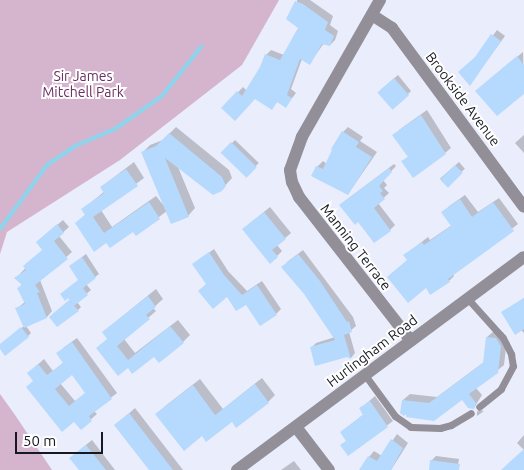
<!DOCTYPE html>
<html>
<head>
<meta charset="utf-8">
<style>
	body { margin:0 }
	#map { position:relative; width:524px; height:470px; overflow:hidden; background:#eaedfb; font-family:Ubuntu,sans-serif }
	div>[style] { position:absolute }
	.green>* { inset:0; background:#d5b4ce }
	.shadow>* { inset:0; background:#0003; transform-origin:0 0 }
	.stream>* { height:4px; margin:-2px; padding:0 2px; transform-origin:2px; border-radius:2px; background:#8dd4ed }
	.building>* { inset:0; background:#b6d9fe; transform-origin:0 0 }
	.lane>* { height:7px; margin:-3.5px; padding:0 3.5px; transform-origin:3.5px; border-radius:3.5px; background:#938f98 }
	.street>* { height:12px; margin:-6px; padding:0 6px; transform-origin:6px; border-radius:6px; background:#938f98 }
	span { translate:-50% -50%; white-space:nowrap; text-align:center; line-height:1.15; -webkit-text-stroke:4px #fff; paint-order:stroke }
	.park-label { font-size:14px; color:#6a2f61 }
	.street-label { font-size:14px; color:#171921 }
	.scale { position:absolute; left:15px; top:432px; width:88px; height:22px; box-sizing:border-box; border:2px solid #171921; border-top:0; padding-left:6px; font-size:15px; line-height:18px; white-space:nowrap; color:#171921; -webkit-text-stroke:4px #fff; paint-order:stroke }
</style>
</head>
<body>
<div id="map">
	<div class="green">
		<i style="clip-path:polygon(0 0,279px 0,242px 65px,120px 160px,7px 232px,0 254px)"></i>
		<i style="clip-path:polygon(0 394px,15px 415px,52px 470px,0 470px)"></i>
	</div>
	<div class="shadow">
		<i style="clip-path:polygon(297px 0,310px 0,333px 16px,330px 25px,338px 31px,335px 40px,330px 45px,324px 43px,310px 63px,302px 59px,291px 89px,296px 93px,286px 106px,278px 101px,272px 108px,255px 98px,223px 108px,243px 87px,247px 91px,261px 68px,266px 55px,271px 50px,284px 55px,299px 27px)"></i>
		<i style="clip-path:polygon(497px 30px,505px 36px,470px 84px,478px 56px)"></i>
		<i style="clip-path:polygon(523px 52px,524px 92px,482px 86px)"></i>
		<i style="clip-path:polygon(398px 75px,411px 91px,408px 94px,382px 89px)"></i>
		<i style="clip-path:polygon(427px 110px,451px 148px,445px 153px,403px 161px,409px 156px,399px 130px)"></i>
		<i style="clip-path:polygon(176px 127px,229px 170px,232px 178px,221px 190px,178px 167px,195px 208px,188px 216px,167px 211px,136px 234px,133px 230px,107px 241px,76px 223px,86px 214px,83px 209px,105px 191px,101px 187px,134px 162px,144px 178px,101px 210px,112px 227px,156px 196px,164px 206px,143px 152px,150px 145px,163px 140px)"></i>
		<i style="clip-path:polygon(348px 127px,363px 137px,360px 141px,377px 152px,348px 194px,317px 167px,323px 161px,327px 164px,343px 132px)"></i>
		<i style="clip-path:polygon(524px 135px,524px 153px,515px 143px)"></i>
		<i style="left:235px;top:140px;width:33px;height:18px;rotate:44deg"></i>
		<i style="left:459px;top:162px;width:9px;height:25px;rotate:49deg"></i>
		<i style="clip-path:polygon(394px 164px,396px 166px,383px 180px,387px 185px,384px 188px,389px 193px,378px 203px,395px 225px,390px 230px,345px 201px)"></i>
		<i style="clip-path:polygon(465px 195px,478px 212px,499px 198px,518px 224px,453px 274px,454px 276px,449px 281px,408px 260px,405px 255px,428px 237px,430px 240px,452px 225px,448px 207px)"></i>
		<i style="clip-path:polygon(270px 207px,291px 233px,277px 245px,282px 251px,277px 256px,249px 224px)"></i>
		<i style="clip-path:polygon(63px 220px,69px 227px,59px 236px,72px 252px,40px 280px,52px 311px,47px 317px,26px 326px,31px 333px,28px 336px,0 347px,24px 326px,16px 309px,25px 302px,19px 288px,22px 284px,16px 278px,43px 250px,43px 237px)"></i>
		<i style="clip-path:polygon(214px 249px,228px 271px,247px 291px,262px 281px,281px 309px,276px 314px,227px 296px,208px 284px,194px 264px)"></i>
		<i style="clip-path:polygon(303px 250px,353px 317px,356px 326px,349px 332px,355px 353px,351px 358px,311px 348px,316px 343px,335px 337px,287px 262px)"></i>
		<i style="clip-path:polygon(86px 254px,99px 274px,86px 284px,91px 290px,77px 302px,81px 307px,78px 310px,54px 314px,71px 300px,80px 280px,74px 263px)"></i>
		<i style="clip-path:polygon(156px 289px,163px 299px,153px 308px,156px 311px,124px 339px,135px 353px,178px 320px,190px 335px,183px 342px,154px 355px,133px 372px,103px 332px)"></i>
		<i style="clip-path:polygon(524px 298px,524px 333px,503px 312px)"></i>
		<i style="clip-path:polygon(494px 331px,503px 332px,507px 339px,504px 365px,476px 388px,482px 395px,474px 408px,462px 398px,434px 420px,403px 400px,410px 394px,437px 397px,484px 362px,487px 337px)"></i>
		<i style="clip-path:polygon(evenodd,77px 338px,117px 393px,94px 411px,97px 414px,81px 428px,34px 380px,34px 368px,44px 359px,53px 371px,64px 362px,63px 348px,77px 338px,72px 373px,86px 393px,75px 401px,60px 383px,72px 373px)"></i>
		<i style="clip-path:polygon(262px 378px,275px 395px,268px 402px,202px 435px,164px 407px,200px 379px,223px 409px)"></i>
		<i style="clip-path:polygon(375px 396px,393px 421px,348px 454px,342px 445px,347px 440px,341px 432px,364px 414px,360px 409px)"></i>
		<i style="clip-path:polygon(135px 408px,183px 470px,151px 470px,116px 425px)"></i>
		<i style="clip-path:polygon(479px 410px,484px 411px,477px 416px,477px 412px)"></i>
		<i style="clip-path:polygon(397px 434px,408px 443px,391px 470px,366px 470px,369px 457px,374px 451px,382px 456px)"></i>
		<i style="clip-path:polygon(524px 435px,524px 450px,517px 443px)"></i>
		<i style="clip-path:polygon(92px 440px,115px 470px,80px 470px,76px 453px)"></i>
		<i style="clip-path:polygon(436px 456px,459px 459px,457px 470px,430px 470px,431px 461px)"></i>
		<i style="clip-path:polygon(294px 461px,301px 470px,281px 470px)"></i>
	</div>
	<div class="stream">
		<i style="left:0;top:229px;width:79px;rotate:-53.7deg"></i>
		<i style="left:47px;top:165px;width:34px;rotate:-34deg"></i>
		<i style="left:75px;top:146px;width:43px;rotate:-23deg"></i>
		<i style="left:115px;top:129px;width:57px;rotate:-35.1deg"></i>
		<i style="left:162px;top:96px;width:63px;rotate:-51.5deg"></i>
	</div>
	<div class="building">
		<i style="clip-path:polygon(295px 1px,303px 4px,328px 22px,325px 30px,334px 36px,330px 46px,322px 44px,310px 65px,300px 59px,287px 95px,292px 98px,286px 108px,277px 102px,272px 110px,255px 99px,235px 121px,221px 108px,237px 91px,242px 96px,260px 67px,265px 54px,280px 60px,298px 28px,286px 19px)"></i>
		<i style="clip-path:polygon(491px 34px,501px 41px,470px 86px,458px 72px,475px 57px)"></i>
		<i style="clip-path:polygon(517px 56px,524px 65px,524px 94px,497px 116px,475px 91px)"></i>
		<i style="left:394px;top:78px;width:23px;height:22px;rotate:49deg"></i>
		<i style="clip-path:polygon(421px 115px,446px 154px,413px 178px,401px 161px,408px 157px,392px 135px)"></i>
		<i style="clip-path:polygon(342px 131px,359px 142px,356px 147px,372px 157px,348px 195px,311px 176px,316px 166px,323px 169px,332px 150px,331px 149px)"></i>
		<i style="clip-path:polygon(169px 133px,222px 177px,226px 186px,222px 191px,213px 195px,165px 158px,189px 217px,171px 224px,141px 152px,156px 146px)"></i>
		<i style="left:231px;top:142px;width:36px;height:15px;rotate:44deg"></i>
		<i style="left:455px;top:165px;width:11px;height:21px;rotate:45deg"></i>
		<i style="clip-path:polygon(389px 168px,392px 172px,379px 186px,383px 191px,380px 193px,385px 199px,374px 208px,391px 231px,374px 243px,358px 222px,355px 225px,339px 205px)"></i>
		<i style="clip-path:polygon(126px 169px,138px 186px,93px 217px,104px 233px,149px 202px,160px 219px,136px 236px,133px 232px,110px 248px,106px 243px,94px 252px,75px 223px,85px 215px,81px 209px,104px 193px,100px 187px)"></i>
		<i style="clip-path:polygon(460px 199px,472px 217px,493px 202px,514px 231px,448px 279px,450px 282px,430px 295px,426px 288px,408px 303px,387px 277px,407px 260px,403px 255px,422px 242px,424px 245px,451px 226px,441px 212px)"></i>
		<i style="clip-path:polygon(264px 212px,286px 239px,272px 250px,278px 257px,270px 264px,242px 229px)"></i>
		<i style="clip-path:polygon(57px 224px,64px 233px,54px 241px,68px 259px,35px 285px,40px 292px,37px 293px,47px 318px,24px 328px,15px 308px,25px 304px,17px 288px,22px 285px,14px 278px,26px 270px,23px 266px,42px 250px,36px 242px)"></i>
		<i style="clip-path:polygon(209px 252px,224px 275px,242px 295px,257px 285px,277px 315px,260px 326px,246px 305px,236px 311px,227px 297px,213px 309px,198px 291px,206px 284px,192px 264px)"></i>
		<i style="clip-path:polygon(298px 254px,320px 281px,347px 322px,349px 321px,352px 332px,344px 335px,351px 359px,347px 357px,315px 366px,310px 347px,335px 340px,304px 294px,281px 267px)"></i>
		<i style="clip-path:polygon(82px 257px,96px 278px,83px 288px,88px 295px,74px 306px,68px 298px,65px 301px,60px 294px,78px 280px,69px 266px)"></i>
		<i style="clip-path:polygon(148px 296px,156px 307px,146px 315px,150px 319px,117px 346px,128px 360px,170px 326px,184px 343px,159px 363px,154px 357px,132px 374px,128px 368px,118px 376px,96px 348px,107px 339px,102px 332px)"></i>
		<i style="clip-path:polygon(524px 298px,524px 329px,515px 335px,501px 312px)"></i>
		<i style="clip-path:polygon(69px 300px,79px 311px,57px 327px,49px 317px)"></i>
		<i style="clip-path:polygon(21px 327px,29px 337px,5px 356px,0 349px,0 344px)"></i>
		<i style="clip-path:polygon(486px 337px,496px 338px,501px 346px,498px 373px,469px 394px,476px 403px,474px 409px,468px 408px,462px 400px,434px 421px,406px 417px,406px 414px,404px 416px,400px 413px,402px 400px,429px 403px,483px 363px)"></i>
		<i style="clip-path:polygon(evenodd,72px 342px,112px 399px,89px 416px,92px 421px,81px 430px,74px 422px,62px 432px,26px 387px,33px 381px,27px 373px,38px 364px,47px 375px,63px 363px,56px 353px,72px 342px,72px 375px,85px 393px,69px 406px,55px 389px,72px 375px)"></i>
		<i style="clip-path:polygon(255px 384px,269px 403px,236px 428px,232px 422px,206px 442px,202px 436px,184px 451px,155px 414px,193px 385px,215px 415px)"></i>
		<i style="clip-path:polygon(370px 401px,388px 427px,348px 456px,340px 445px,346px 441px,340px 432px,363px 415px,359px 408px)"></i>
		<i style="clip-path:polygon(129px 413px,173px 470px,149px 470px,114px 425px)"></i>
		<i style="clip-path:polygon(391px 439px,403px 448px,391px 470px,359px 470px,368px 456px,377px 461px)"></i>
		<i style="clip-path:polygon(86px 445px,106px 470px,79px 470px,69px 458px)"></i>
		<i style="clip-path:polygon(524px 449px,524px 470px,501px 470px)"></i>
		<i style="clip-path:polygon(430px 460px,460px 464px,459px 470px,429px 470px)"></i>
	</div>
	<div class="lane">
		<i style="left:468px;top:299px;width:52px;rotate:48.1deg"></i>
		<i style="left:503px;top:338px;width:18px;rotate:63deg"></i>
		<i style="left:511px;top:354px;width:12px;rotate:81deg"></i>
		<i style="left:513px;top:366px;width:26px;rotate:118deg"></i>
		<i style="left:501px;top:389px;width:28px;rotate:141deg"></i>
		<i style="left:365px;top:375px;width:51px;rotate:53.8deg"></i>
		<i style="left:395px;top:416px;width:19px;rotate:35deg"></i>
		<i style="left:411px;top:427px;width:29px;rotate:2deg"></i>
		<i style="left:440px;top:428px;width:11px;rotate:-15deg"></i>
		<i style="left:451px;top:425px;width:23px;rotate:-31deg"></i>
	</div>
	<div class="street">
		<i style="left:380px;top:0;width:158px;rotate:119.7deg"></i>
		<i style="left:302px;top:137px;width:35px;rotate:110deg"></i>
		<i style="left:290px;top:170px;width:12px;rotate:81deg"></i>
		<i style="left:292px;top:182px;width:17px;rotate:65deg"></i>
		<i style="left:299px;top:197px;width:182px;rotate:52.1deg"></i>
		<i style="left:372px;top:15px;width:24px;rotate:33deg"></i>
		<i style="left:392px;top:28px;width:222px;rotate:53.6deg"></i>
		<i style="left:296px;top:427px;width:54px;rotate:52.5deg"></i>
		<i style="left:237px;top:470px;width:357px;rotate:-36.6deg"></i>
	</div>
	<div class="park-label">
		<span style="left:83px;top:84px">Sir James<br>Mitchell Park</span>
	</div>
	<div class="street-label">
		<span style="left:463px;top:99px;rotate:53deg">Brookside Avenue</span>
		<span style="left:356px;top:247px;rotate:52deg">Manning Terrace</span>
		<span style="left:372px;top:351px;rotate:-37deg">Hurlingham Road</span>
	</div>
	<div class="scale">50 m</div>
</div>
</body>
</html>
